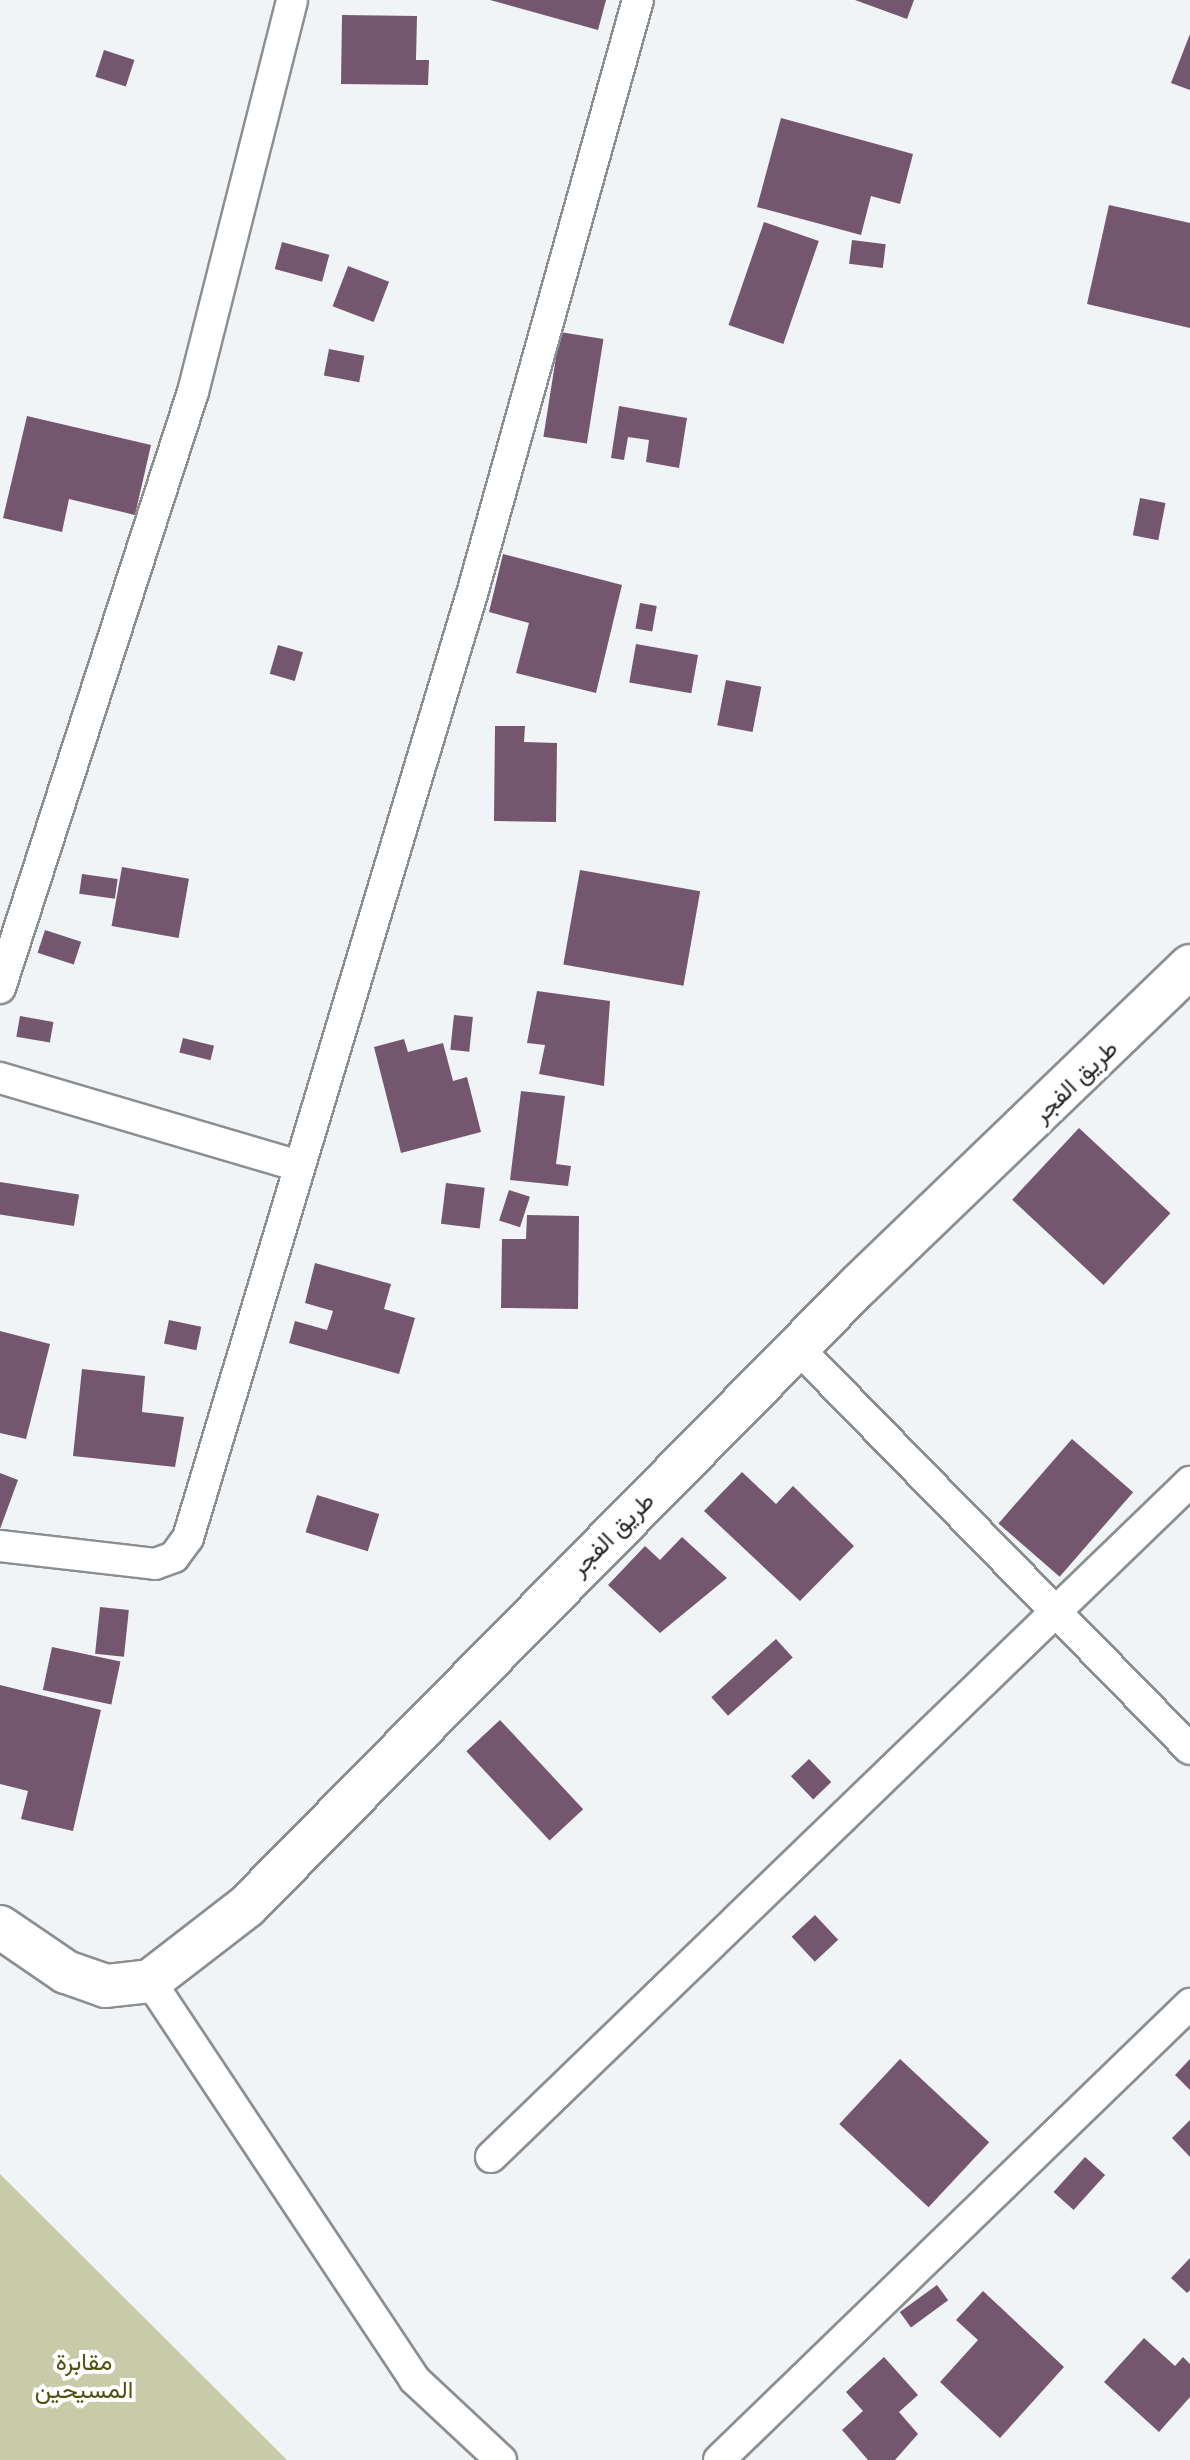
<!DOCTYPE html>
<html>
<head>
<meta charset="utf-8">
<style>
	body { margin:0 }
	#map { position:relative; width:1190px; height:2460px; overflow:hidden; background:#f1f4f7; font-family:"IBM Plex Sans",Vazirmatn,sans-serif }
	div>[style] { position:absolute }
	.green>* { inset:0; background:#c8cba8 }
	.building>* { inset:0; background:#74566f; transform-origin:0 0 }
	.roads { filter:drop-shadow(2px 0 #8c8f92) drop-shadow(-2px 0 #8c8f92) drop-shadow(0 2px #8c8f92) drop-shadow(0 -2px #8c8f92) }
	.street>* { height:30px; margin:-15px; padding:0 15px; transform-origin:15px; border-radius:15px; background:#fff }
	.secondary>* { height:42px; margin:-21px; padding:0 21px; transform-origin:21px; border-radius:21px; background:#fff }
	span { translate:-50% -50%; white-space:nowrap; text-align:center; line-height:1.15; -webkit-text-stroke:8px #fff; paint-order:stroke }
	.street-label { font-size:24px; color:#262728 }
	.park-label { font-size:24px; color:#4f5110 }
</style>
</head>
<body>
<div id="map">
	<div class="green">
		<i style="clip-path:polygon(0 2174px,287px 2460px,0 2460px)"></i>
	</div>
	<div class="building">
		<i style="clip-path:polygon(490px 0,606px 0,598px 30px)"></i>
		<i style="clip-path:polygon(855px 0,914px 0,907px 19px)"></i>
		<i style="clip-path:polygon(342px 15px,417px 16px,416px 60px,429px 60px,428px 85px,341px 84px)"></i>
		<i style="clip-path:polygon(1190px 34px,1190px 90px,1171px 83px)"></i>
		<i style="left:104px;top:50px;width:32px;height:28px;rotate:18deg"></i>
		<i style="clip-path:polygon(781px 118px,913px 154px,900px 204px,871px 196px,861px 235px,757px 207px)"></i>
		<i style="clip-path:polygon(1109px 205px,1190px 223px,1190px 328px,1087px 304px)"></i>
		<i style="left:764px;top:222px;width:58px;height:109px;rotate:19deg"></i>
		<i style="left:852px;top:240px;width:34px;height:24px;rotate:7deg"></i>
		<i style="left:282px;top:242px;width:49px;height:28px;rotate:15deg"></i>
		<i style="left:348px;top:266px;width:44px;height:43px;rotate:21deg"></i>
		<i style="left:560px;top:332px;width:44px;height:106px;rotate:9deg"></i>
		<i style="left:329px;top:349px;width:36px;height:27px;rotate:11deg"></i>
		<i style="clip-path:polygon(619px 406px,687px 418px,679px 468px,646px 462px,649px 440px,628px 437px,624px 460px,611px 458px)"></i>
		<i style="clip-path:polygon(27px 416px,151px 445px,135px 515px,69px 499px,62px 532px,3px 518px)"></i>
		<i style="left:1140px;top:498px;width:26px;height:38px;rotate:11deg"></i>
		<i style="clip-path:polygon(503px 554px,622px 585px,596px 693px,516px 673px,529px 623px,489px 612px)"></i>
		<i style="left:640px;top:603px;width:17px;height:26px;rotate:10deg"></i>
		<i style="left:636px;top:644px;width:63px;height:39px;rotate:10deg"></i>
		<i style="left:278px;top:645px;width:26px;height:30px;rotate:16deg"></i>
		<i style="left:726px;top:680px;width:36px;height:46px;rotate:11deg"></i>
		<i style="clip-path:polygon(495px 726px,525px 726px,524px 742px,557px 743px,556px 822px,494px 821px)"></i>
		<i style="left:122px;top:867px;width:68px;height:60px;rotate:10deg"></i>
		<i style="left:580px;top:870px;width:122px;height:96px;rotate:10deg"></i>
		<i style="left:82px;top:874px;width:36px;height:20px;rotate:8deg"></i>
		<i style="left:45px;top:930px;width:38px;height:24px;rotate:18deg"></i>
		<i style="clip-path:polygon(537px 991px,610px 1001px,604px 1086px,539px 1074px,545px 1045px,527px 1043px)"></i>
		<i style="left:454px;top:1015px;width:19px;height:35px;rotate:6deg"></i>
		<i style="left:20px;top:1016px;width:34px;height:21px;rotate:10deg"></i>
		<i style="left:183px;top:1038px;width:32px;height:15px;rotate:14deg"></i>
		<i style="clip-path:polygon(404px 1039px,408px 1052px,443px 1043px,453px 1081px,467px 1077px,481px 1132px,401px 1153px,374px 1047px)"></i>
		<i style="clip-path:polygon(521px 1091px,565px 1096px,556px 1164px,571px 1166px,568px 1186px,510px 1180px)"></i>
		<i style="left:1079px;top:1128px;width:125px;height:98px;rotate:43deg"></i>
		<i style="left:0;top:1182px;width:80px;height:32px;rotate:9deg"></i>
		<i style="left:446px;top:1183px;width:39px;height:41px;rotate:7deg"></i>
		<i style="left:509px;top:1190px;width:22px;height:32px;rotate:18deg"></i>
		<i style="clip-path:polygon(527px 1215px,579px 1216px,578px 1309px,501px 1308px,502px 1239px,526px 1239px)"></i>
		<i style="clip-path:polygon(315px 1263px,391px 1284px,384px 1309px,415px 1318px,399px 1374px,289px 1343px,295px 1321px,327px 1330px,333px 1311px,305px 1303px)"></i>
		<i style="left:169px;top:1320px;width:33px;height:24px;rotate:12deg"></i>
		<i style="clip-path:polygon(0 1331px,50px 1344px,26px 1439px,0 1433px)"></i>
		<i style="clip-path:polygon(82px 1369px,145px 1376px,142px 1412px,184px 1417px,175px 1467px,73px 1456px)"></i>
		<i style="left:1072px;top:1439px;width:81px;height:112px;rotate:41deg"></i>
		<i style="clip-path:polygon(742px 1472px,776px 1504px,793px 1486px,854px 1546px,800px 1601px,704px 1511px)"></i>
		<i style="clip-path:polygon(0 1473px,18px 1480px,0 1529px)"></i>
		<i style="left:317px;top:1495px;width:65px;height:39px;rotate:17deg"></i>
		<i style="clip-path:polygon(682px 1537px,727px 1578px,660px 1633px,608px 1585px,645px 1546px,660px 1560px)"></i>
		<i style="left:100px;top:1607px;width:29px;height:47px;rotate:6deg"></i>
		<i style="left:776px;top:1639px;width:25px;height:87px;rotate:48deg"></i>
		<i style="left:52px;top:1647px;width:70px;height:44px;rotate:12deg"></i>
		<i style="clip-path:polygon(0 1685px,101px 1710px,73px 1831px,21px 1819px,28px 1791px,0 1784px)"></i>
		<i style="left:500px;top:1720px;width:122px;height:46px;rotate:47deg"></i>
		<i style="left:809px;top:1759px;width:32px;height:25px;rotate:46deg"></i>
		<i style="left:815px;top:1915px;width:34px;height:32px;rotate:47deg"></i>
		<i style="left:900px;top:2059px;width:122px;height:89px;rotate:43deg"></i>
		<i style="clip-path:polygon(1190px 2059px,1190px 2090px,1175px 2075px)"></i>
		<i style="clip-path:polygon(1190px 2120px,1190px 2157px,1172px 2138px)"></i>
		<i style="left:1085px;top:2157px;width:27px;height:47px;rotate:42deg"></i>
		<i style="clip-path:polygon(1190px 2258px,1190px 2290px,1187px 2293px,1171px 2278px)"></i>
		<i style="left:937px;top:2285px;width:19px;height:46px;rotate:54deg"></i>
		<i style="clip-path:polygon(983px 2291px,1064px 2367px,1000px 2438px,940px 2382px,978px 2340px,956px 2320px)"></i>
		<i style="clip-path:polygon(1144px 2338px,1175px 2366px,1183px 2357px,1190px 2364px,1190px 2397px,1159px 2432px,1104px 2382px)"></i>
		<i style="clip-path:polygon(884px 2357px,918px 2395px,899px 2412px,918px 2434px,895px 2460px,868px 2460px,842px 2430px,863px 2411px,846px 2392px)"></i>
	</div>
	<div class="roads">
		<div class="street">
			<i style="left:0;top:988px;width:626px;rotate:-72.06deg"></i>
			<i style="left:193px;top:392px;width:404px;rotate:-75.8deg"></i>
			<i style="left:0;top:1078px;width:312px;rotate:16.4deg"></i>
			<i style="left:797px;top:1347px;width:562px;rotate:45.65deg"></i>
			<i style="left:0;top:1546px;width:156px;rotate:6.6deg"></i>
			<i style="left:155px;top:1564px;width:20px;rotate:-20deg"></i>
			<i style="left:174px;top:1557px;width:24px;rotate:-54deg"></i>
			<i style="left:188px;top:1538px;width:986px;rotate:-73.26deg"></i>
			<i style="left:472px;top:594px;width:617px;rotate:-74.39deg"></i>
			<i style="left:150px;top:1981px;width:478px;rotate:56.4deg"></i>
			<i style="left:414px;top:2379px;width:119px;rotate:43deg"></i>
			<i style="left:491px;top:2157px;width:972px;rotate:-44deg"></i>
			<i style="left:719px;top:2460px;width:656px;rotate:-44.07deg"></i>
		</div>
		<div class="secondary">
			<i style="left:0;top:1927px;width:80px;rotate:34.3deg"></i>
			<i style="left:66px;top:1972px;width:42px;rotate:19.3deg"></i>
			<i style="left:106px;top:1986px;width:44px;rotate:-6.5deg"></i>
			<i style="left:150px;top:1981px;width:123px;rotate:-37.7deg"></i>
			<i style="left:247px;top:1906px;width:872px;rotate:-45.42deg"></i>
			<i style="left:859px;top:1285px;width:460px;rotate:-43.9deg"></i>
		</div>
	</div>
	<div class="street-label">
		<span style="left:1075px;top:1081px;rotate:-44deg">طريق الفجر</span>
		<span style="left:612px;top:1534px;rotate:-45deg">طريق الفجر</span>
	</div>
	<div class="park-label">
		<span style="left:84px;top:2376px">مقابرة<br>المسيحين</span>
	</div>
</div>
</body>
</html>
